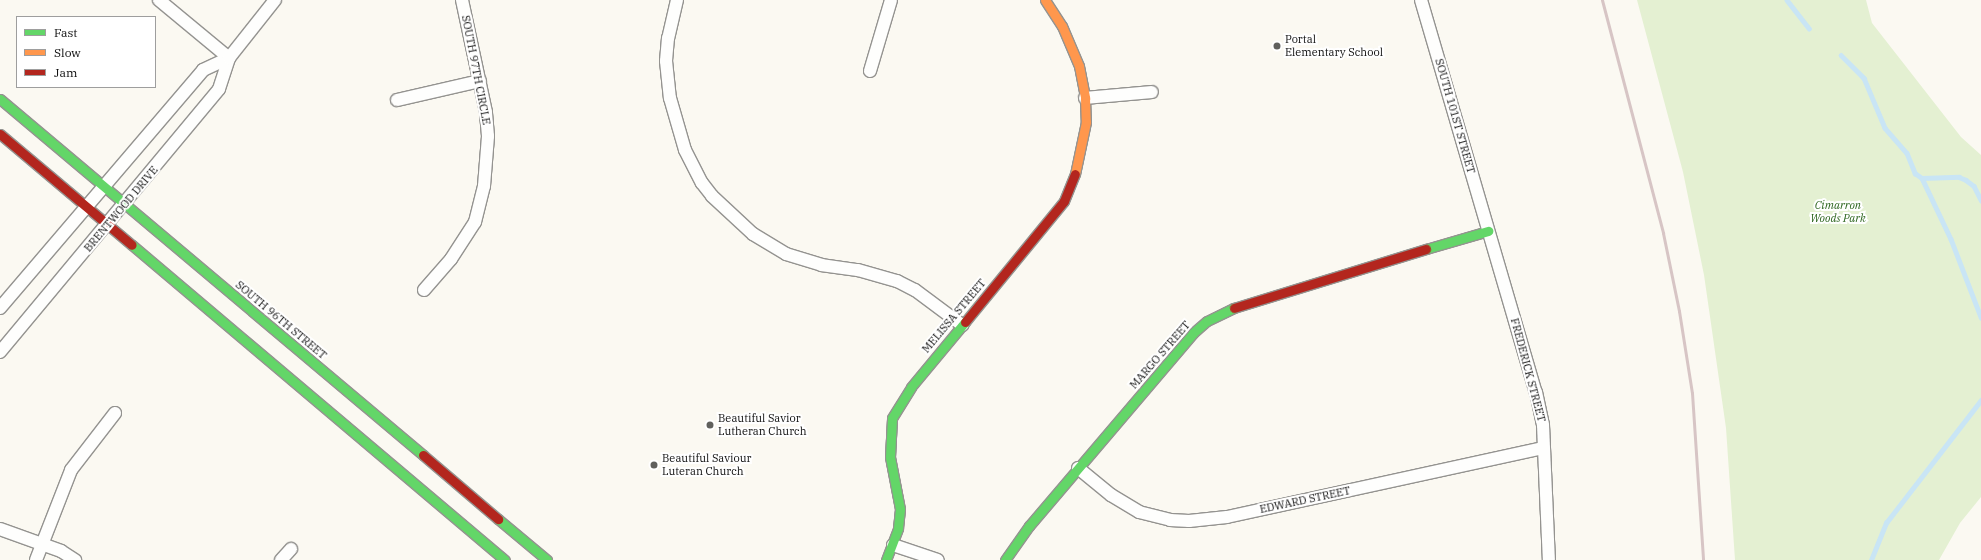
<!DOCTYPE html>
<html>
<head>
<meta charset="utf-8">
<style>
	body { margin:0 }
	#map { position:relative; width:1981px; height:560px; overflow:hidden; background:#fbf9f2; font-family:"IBM Plex Serif",serif }
	div>[style] { position:absolute }
	.green>* { inset:0; background:#e4f0d2 }
	.stream>* { height:4.5px; margin:-2.25px; padding:0 2.25px; transform-origin:2.25px; border-radius:2.25px; background:#c9e5f5 }
	.roads { filter:drop-shadow(1px 0 #949390) drop-shadow(-1px 0 #949390) drop-shadow(0 1px #949390) drop-shadow(0 -1px #949390) }
	.street>* { height:12px; margin:-6px; padding:0 6px; transform-origin:6px; border-radius:6px; background:#fefefd }
	.fast>* { height:9px; margin:-4.5px; padding:0 4.5px; transform-origin:4.5px; border-radius:4.5px; background:#63d668 }
	.slow>* { height:9px; margin:-4.5px; padding:0 4.5px; transform-origin:4.5px; border-radius:4.5px; background:#ff974d }
	.jam>* { height:9px; margin:-4.5px; padding:0 4.5px; transform-origin:4.5px; border-radius:4.5px; background:#b3261e }
	.rail>* { height:3px; margin:-1.5px; padding:0 1.5px; transform-origin:1.5px; border-radius:1.5px; background:#d7c5c5 }
	.dots>* { width:11px; height:11px; translate:-50% -50%; box-sizing:border-box; border:2px solid #fff; border-radius:50% }
	span { translate:-50% -50%; white-space:nowrap; text-align:center; line-height:1.15; -webkit-text-stroke:4px #fff; paint-order:stroke }
	.poi-label { font-size:11px; color:#0d0d0d }
	.left { translate:0 -50%; text-align:left }
	.street-label { font-size:11px; color:#0d0d0d }
	.park-label { font-size:11px; color:#2c651e; font-style:italic }
	.legend { position:absolute; left:16px; top:16px; width:140px; height:72px; box-sizing:border-box; background:#fff; border:1px solid #9e9e9e; margin:0; padding:5px 7px; list-style:none; font-size:12px; color:#0d0d0d }
	.legend li { display:flex; align-items:center; gap:8px; height:20px }
	.legend b { width:20px; border:1px solid #9e9e9e }
</style>
</head>
<body>
<div id="map">
	<div class="green">
		<i style="clip-path:polygon(1637px 0,1866px 0,1872px 23px,1961px 137px,1981px 155px,1981px 497px,1960px 523px,1939px 560px,1735px 560px,1726px 428px,1704px 275px,1683px 172px)"></i>
	</div>
	<div class="stream">
		<i style="left:1787px;top:0;width:36px;rotate:52deg"></i>
		<i style="left:1841px;top:55px;width:33px;rotate:45deg"></i>
		<i style="left:1864px;top:78px;width:54px;rotate:67.2deg"></i>
		<i style="left:1885px;top:128px;width:33px;rotate:49deg"></i>
		<i style="left:1907px;top:153px;width:22px;rotate:68deg"></i>
		<i style="left:1915px;top:173px;width:9px;rotate:36deg"></i>
		<i style="left:1922px;top:178px;width:37px;rotate:-2deg"></i>
		<i style="left:1959px;top:177px;width:8px;rotate:23deg"></i>
		<i style="left:1966px;top:180px;width:10px;rotate:37deg"></i>
		<i style="left:1974px;top:186px;width:16px;rotate:63deg"></i>
		<i style="left:1922px;top:178px;width:68px;rotate:64.6deg"></i>
		<i style="left:1951px;top:239px;width:84px;rotate:69deg"></i>
		<i style="left:1871px;top:560px;width:40px;rotate:-68deg"></i>
		<i style="left:1886px;top:523px;width:155px;rotate:-52.3deg"></i>
	</div>
	<div class="roads">
		<div class="street">
			<i style="left:159px;top:0;width:91px;rotate:39.6deg"></i>
			<i style="left:677px;top:0;width:39px;rotate:103deg"></i>
			<i style="left:668px;top:38px;width:23px;rotate:95deg"></i>
			<i style="left:666px;top:61px;width:37px;rotate:84deg"></i>
			<i style="left:670px;top:98px;width:54px;rotate:73.9deg"></i>
			<i style="left:685px;top:150px;width:37px;rotate:63deg"></i>
			<i style="left:702px;top:183px;width:16px;rotate:52deg"></i>
			<i style="left:712px;top:196px;width:56px;rotate:42.8deg"></i>
			<i style="left:753px;top:234px;width:39px;rotate:31deg"></i>
			<i style="left:786px;top:254px;width:37px;rotate:17deg"></i>
			<i style="left:821px;top:265px;width:37px;rotate:8deg"></i>
			<i style="left:858px;top:270px;width:41px;rotate:15.8deg"></i>
			<i style="left:897px;top:281px;width:20px;rotate:27deg"></i>
			<i style="left:915px;top:290px;width:59px;rotate:36.7deg"></i>
			<i style="left:1421px;top:0;width:409px;rotate:73.7deg"></i>
			<i style="left:1536px;top:392px;width:34px;rotate:78deg"></i>
			<i style="left:1543px;top:425px;width:135px;rotate:87.5deg"></i>
			<i style="left:870px;top:71px;width:74px;rotate:-73.5deg"></i>
			<i style="left:1085px;top:98px;width:67px;rotate:-5.1deg"></i>
			<i style="left:397px;top:100px;width:85px;rotate:-12.9deg"></i>
			<i style="left:424px;top:290px;width:41px;rotate:-48.9deg"></i>
			<i style="left:451px;top:259px;width:44px;rotate:-57deg"></i>
			<i style="left:475px;top:222px;width:37px;rotate:-76deg"></i>
			<i style="left:484px;top:186px;width:50px;rotate:-85.4deg"></i>
			<i style="left:488px;top:136px;width:24px;rotate:-95deg"></i>
			<i style="left:486px;top:112px;width:115px;rotate:-102.1deg"></i>
			<i style="left:0;top:308px;width:313px;rotate:-49.5deg"></i>
			<i style="left:203px;top:70px;width:29px;rotate:-25deg"></i>
			<i style="left:0;top:352px;width:342px;rotate:-50.2deg"></i>
			<i style="left:219px;top:89px;width:33px;rotate:-72deg"></i>
			<i style="left:229px;top:58px;width:74px;rotate:-51.6deg"></i>
			<i style="left:1078px;top:468px;width:43px;rotate:39.3deg"></i>
			<i style="left:1111px;top:495px;width:33px;rotate:31deg"></i>
			<i style="left:1139px;top:512px;width:32px;rotate:14deg"></i>
			<i style="left:1170px;top:520px;width:19px;rotate:3deg"></i>
			<i style="left:1189px;top:521px;width:38px;rotate:-6deg"></i>
			<i style="left:1227px;top:517px;width:324px;rotate:-12.3deg"></i>
			<i style="left:0;top:529px;width:65px;rotate:19.8deg"></i>
			<i style="left:61px;top:551px;width:17px;rotate:33deg"></i>
			<i style="left:893px;top:545px;width:47px;rotate:18.4deg"></i>
			<i style="left:36px;top:560px;width:97px;rotate:-68.7deg"></i>
			<i style="left:71px;top:470px;width:72px;rotate:-52.3deg"></i>
			<i style="left:281px;top:560px;width:15px;rotate:-48deg"></i>
		</div>
		<div class="fast">
			<i style="left:0;top:99px;width:553px;rotate:40.08deg"></i>
			<i style="left:132px;top:245px;width:488px;rotate:40.2deg"></i>
			<i style="left:1426px;top:249px;width:65px;rotate:-16.2deg"></i>
			<i style="left:498px;top:519px;width:64px;rotate:39.9deg"></i>
			<i style="left:886px;top:560px;width:34px;rotate:-69deg"></i>
			<i style="left:898px;top:528px;width:19px;rotate:-84deg"></i>
			<i style="left:900px;top:509px;width:53px;rotate:-100.9deg"></i>
			<i style="left:890px;top:457px;width:39px;rotate:-87deg"></i>
			<i style="left:892px;top:418px;width:36px;rotate:-58deg"></i>
			<i style="left:911px;top:387px;width:85px;rotate:-50.3deg"></i>
			<i style="left:1005px;top:560px;width:42px;rotate:-54.8deg"></i>
			<i style="left:1029px;top:526px;width:253px;rotate:-49.6deg"></i>
			<i style="left:1193px;top:333px;width:18px;rotate:-41deg"></i>
			<i style="left:1207px;top:321px;width:30px;rotate:-26deg"></i>
		</div>
		<div class="slow">
			<i style="left:1045px;top:0;width:31px;rotate:57deg"></i>
			<i style="left:1062px;top:26px;width:43px;rotate:67deg"></i>
			<i style="left:1079px;top:66px;width:33px;rotate:79deg"></i>
			<i style="left:1085px;top:98px;width:24px;rotate:88deg"></i>
			<i style="left:1086px;top:122px;width:53px;rotate:101.9deg"></i>
		</div>
		<div class="jam">
			<i style="left:0;top:134px;width:172px;rotate:40.1deg"></i>
			<i style="left:1234px;top:308px;width:201px;rotate:-17.1deg"></i>
			<i style="left:965px;top:322px;width:156px;rotate:-50.7deg"></i>
			<i style="left:1064px;top:201px;width:29px;rotate:-68deg"></i>
			<i style="left:423px;top:455px;width:99px;rotate:40.5deg"></i>
		</div>
	</div>
	<div class="rail">
		<i style="left:1602px;top:0;width:241px;rotate:75.3deg"></i>
		<i style="left:1663px;top:233px;width:80px;rotate:78.4deg"></i>
		<i style="left:1679px;top:311px;width:83px;rotate:81deg"></i>
		<i style="left:1692px;top:393px;width:167px;rotate:86.2deg"></i>
	</div>
	<div class="dots">
		<i style="left:1277px;top:46px;background:#60605d"></i>
		<i style="left:710px;top:425px;background:#60605d"></i>
		<i style="left:654px;top:465px;background:#60605d"></i>
	</div>
	<div class="poi-label">
		<span class="left" style="left:1285px;top:46px">Portal<br>Elementary School</span>
		<span class="left" style="left:718px;top:425px">Beautiful Savior<br>Lutheran Church</span>
		<span class="left" style="left:662px;top:465px">Beautiful Saviour<br>Luteran Church</span>
	</div>
	<div class="street-label">
		<span style="left:476px;top:70px;rotate:79deg">SOUTH 97TH CIRCLE</span>
		<span style="left:1455px;top:116px;rotate:74deg">SOUTH 101ST STREET</span>
		<span style="left:121px;top:209px;rotate:-50deg">BRENTWOOD DRIVE</span>
		<span style="left:954px;top:316px;rotate:-50deg">MELISSA STREET</span>
		<span style="left:281px;top:320px;rotate:40deg">SOUTH 96TH STREET</span>
		<span style="left:1160px;top:355px;rotate:-49deg">MARGO STREET</span>
		<span style="left:1528px;top:370px;rotate:75deg">FREDERICK STREET</span>
		<span style="left:1305px;top:500px;rotate:-12deg">EDWARD STREET</span>
	</div>
	<div class="park-label">
		<span style="left:1838px;top:212px">Cimarron<br>Woods Park</span>
	</div>
	<ul class="legend">
	<li><b style="height:5px;background:#63d668"></b>Fast</li>
	<li><b style="height:5px;background:#ff974d"></b>Slow</li>
	<li><b style="height:5px;background:#b3261e"></b>Jam</li>
	</ul>
</div>
</body>
</html>
